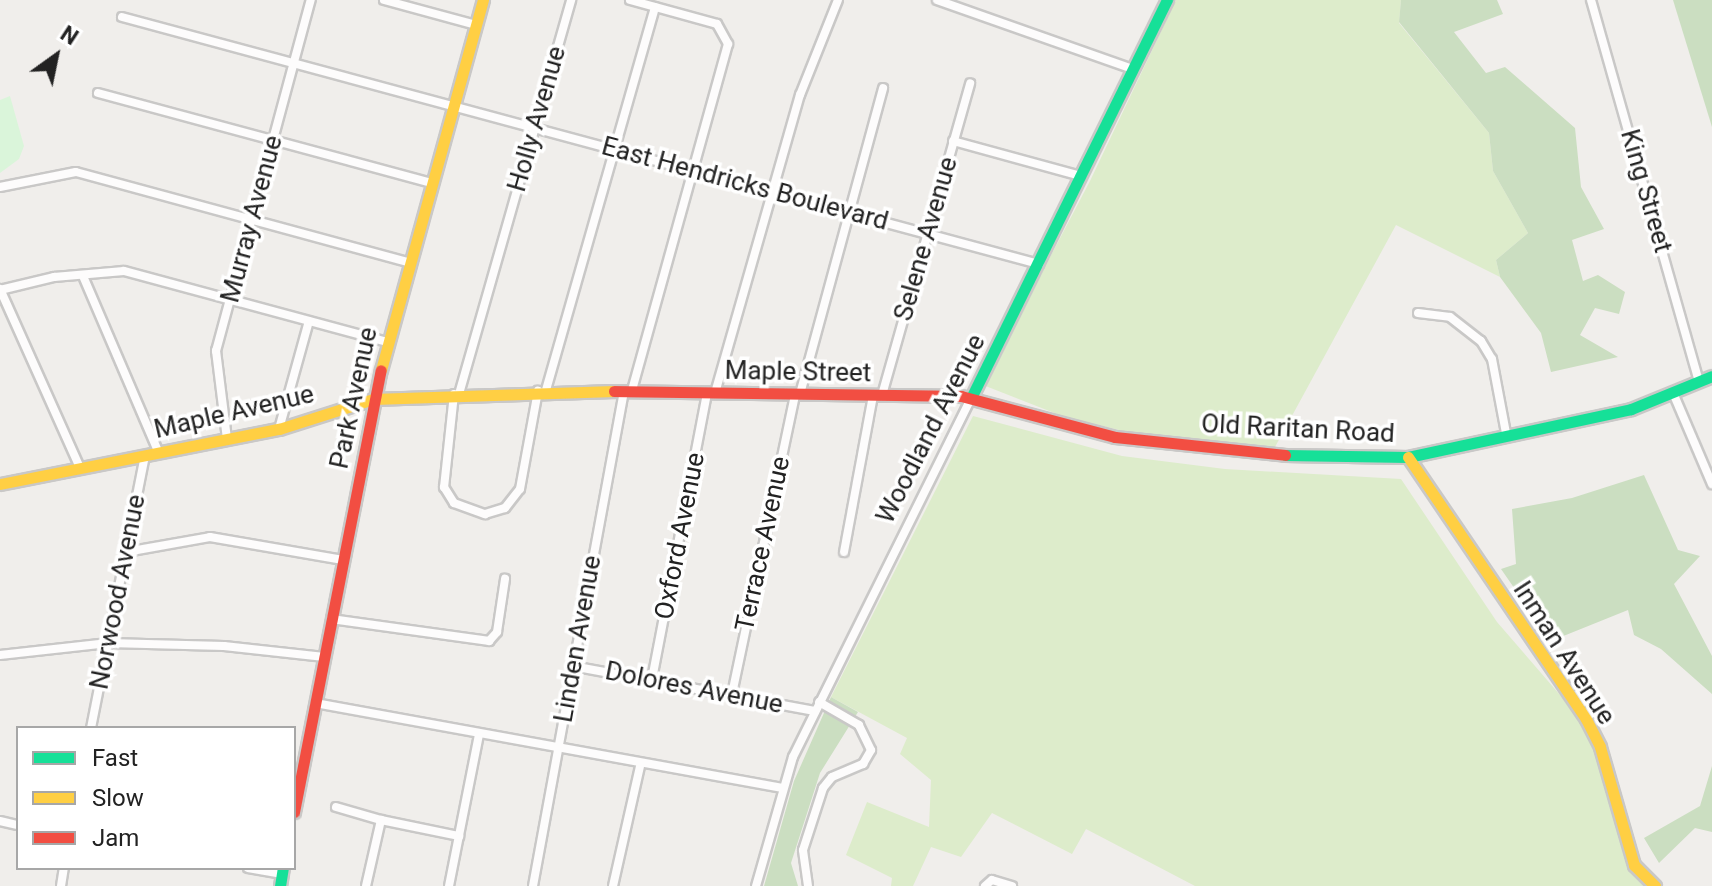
<!DOCTYPE html>
<html>
<head>
<meta charset="utf-8">
<style>
	body { margin:0 }
	#map { position:relative; width:1712px; height:886px; overflow:hidden; background:#f0eeeb; font-family:Roboto,sans-serif }
	div>[style] { position:absolute }
	.grass>* { inset:0; background:#ddeccb }
	.forest>* { inset:0; background:#cbdec1 }
	.park>* { inset:0; background:#daf5da }
	.roads { filter:drop-shadow(2px 0 #c9c8c7) drop-shadow(-2px 0 #c9c8c7) drop-shadow(0 2px #c9c8c7) drop-shadow(0 -2px #c9c8c7) }
	.street>* { height:8px; margin:-4px; padding:0 4px; transform-origin:4px; border-radius:4px; background:#fdfcfc }
	.fast>* { height:11px; margin:-5.5px; padding:0 5.5px; transform-origin:5.5px; border-radius:5.5px; background:#16e098 }
	.slow>* { height:11px; margin:-5.5px; padding:0 5.5px; transform-origin:5.5px; border-radius:5.5px; background:#ffcf43 }
	.jam>* { height:11px; margin:-5.5px; padding:0 5.5px; transform-origin:5.5px; border-radius:5.5px; background:#f24e42 }
	span { translate:-50% -50%; white-space:nowrap; text-align:center; line-height:1.15; -webkit-text-stroke:7px #fff; paint-order:stroke }
	.street-label { font-size:26px; color:#222 }
	.legend { position:absolute; left:16px; top:726px; width:280px; height:144px; box-sizing:border-box; background:#fff; border:2px solid #a7a7a7; margin:0; padding:10px 14px; list-style:none; font-size:24px; color:#222 }
	.legend li { display:flex; align-items:center; gap:16px; height:40px }
	.legend b { width:40px; border:2px solid #a7a7a7 }
	.north { position:absolute; left:16px; top:16px; width:80px; height:80px; -webkit-text-stroke:6px #fff; paint-order:stroke; rotate:33deg; font-size:22px; font-weight:700; line-height:32px; text-align:center; color:#222 }
	.north::after { content:''; display:block; margin:auto; width:28px; height:36px; background:#222; clip-path:polygon(50% 0,100% 100%,50% 72%,0 100%) }
</style>
</head>
<body>
<div id="map">
	<div class="grass">
		<i style="clip-path:polygon(1176px 0,1401px 0,1399px 23px,1489px 133px,1493px 171px,1528px 233px,1496px 260px,1500px 277px,1396px 225px,1275px 447px,1123px 431px,1062px 416px,983px 385px,1090px 181px)"></i>
		<i style="clip-path:polygon(973px 416px,1122px 456px,1225px 469px,1401px 479px,1497px 622px,1579px 717px,1596px 750px,1630px 872px,1647px 886px,1195px 886px,1086px 829px,1072px 854px,992px 813px,961px 857px,931px 847px,913px 886px,891px 886px,892px 878px,846px 855px,867px 802px,929px 827px,931px 780px,900px 754px,907px 738px,831px 697px)"></i>
	</div>
	<div class="forest">
		<i style="clip-path:polygon(1401px 0,1497px 0,1503px 14px,1454px 32px,1486px 73px,1505px 67px,1575px 128px,1581px 187px,1604px 229px,1572px 240px,1583px 281px,1598px 275px,1625px 292px,1619px 314px,1595px 308px,1580px 335px,1618px 357px,1551px 372px,1541px 333px,1500px 277px,1496px 260px,1528px 233px,1493px 171px,1489px 133px,1399px 22px)"></i>
		<i style="clip-path:polygon(1673px 0,1712px 0,1712px 127px)"></i>
		<i style="clip-path:polygon(1644px 475px,1678px 550px,1700px 556px,1674px 584px,1712px 656px,1712px 694px,1661px 649px,1634px 635px,1628px 610px,1551px 641px,1501px 569px,1516px 564px,1512px 509px,1572px 498px)"></i>
		<i style="clip-path:polygon(831px 697px,858px 712px,820px 773px,791px 863px,798px 886px,764px 886px,794px 781px)"></i>
		<i style="clip-path:polygon(1712px 766px,1712px 832px,1695px 828px,1659px 863px,1644px 838px,1700px 806px)"></i>
	</div>
	<div class="park">
		<i style="clip-path:polygon(10px 96px,24px 146px,19px 159px,0 173px,0 100px)"></i>
	</div>
	<div class="roads">
		<div class="street">
			<i style="left:384px;top:0;width:95px;rotate:15.2deg"></i>
			<i style="left:630px;top:0;width:90px;rotate:15.4deg"></i>
			<i style="left:717px;top:24px;width:23px;rotate:61deg"></i>
			<i style="left:728px;top:44px;width:360px;rotate:105.5deg"></i>
			<i style="left:937px;top:0;width:208px;rotate:19.4deg"></i>
			<i style="left:1591px;top:0;width:397px;rotate:74.2deg"></i>
			<i style="left:122px;top:17px;width:950px;rotate:15.08deg"></i>
			<i style="left:98px;top:93px;width:345px;rotate:15.1deg"></i>
			<i style="left:953px;top:141px;width:133px;rotate:15.3deg"></i>
			<i style="left:0;top:187px;width:77px;rotate:-11.2deg"></i>
			<i style="left:76px;top:172px;width:344px;rotate:15.2deg"></i>
			<i style="left:83px;top:276px;width:193px;rotate:66.8deg"></i>
			<i style="left:0;top:289px;width:196px;rotate:65.9deg"></i>
			<i style="left:0;top:290px;width:56px;rotate:-13.5deg"></i>
			<i style="left:54px;top:277px;width:70px;rotate:-4.9deg"></i>
			<i style="left:124px;top:271px;width:273px;rotate:15.1deg"></i>
			<i style="left:1418px;top:313px;width:32px;rotate:7deg"></i>
			<i style="left:1450px;top:317px;width:39px;rotate:38deg"></i>
			<i style="left:1481px;top:341px;width:21px;rotate:59deg"></i>
			<i style="left:1492px;top:359px;width:75px;rotate:79.3deg"></i>
			<i style="left:546px;top:390px;width:398px;rotate:-74.1deg"></i>
			<i style="left:715px;top:393px;width:310px;rotate:-74.1deg"></i>
			<i style="left:800px;top:95px;width:102px;rotate:-68.2deg"></i>
			<i style="left:454px;top:394px;width:94px;rotate:96.1deg"></i>
			<i style="left:444px;top:487px;width:19px;rotate:58deg"></i>
			<i style="left:454px;top:503px;width:33px;rotate:20deg"></i>
			<i style="left:485px;top:514px;width:21px;rotate:-17deg"></i>
			<i style="left:505px;top:508px;width:24px;rotate:-52deg"></i>
			<i style="left:520px;top:489px;width:100px;rotate:-79.6deg"></i>
			<i style="left:459px;top:394px;width:410px;rotate:-74.1deg"></i>
			<i style="left:800px;top:394px;width:317px;rotate:-74.8deg"></i>
			<i style="left:882px;top:395px;width:324px;rotate:-74.2deg"></i>
			<i style="left:1674px;top:395px;width:97px;rotate:66.9deg"></i>
			<i style="left:279px;top:429px;width:112px;rotate:-74.5deg"></i>
			<i style="left:227px;top:439px;width:89px;rotate:-97.1deg"></i>
			<i style="left:216px;top:351px;width:364px;rotate:-74.9deg"></i>
			<i style="left:126px;top:552px;width:85px;rotate:-10.1deg"></i>
			<i style="left:210px;top:537px;width:135px;rotate:9.8deg"></i>
			<i style="left:844px;top:552px;width:160px;rotate:-79.5deg"></i>
			<i style="left:331px;top:619px;width:160px;rotate:7.9deg"></i>
			<i style="left:489px;top:641px;width:12px;rotate:-48deg"></i>
			<i style="left:497px;top:632px;width:54px;rotate:-81.4deg"></i>
			<i style="left:0;top:655px;width:109px;rotate:-6.3deg"></i>
			<i style="left:108px;top:643px;width:116px;rotate:1.5deg"></i>
			<i style="left:224px;top:646px;width:101px;rotate:6.3deg"></i>
			<i style="left:572px;top:666px;width:247px;rotate:10.5deg"></i>
			<i style="left:652px;top:679px;width:291px;rotate:-79.1deg"></i>
			<i style="left:732px;top:694px;width:306px;rotate:-78.1deg"></i>
			<i style="left:315px;top:703px;width:474px;rotate:10.3deg"></i>
			<i style="left:91px;top:728px;width:277px;rotate:-78.8deg"></i>
			<i style="left:336px;top:807px;width:47px;rotate:16.1deg"></i>
			<i style="left:0;top:821px;width:18px;rotate:13deg"></i>
			<i style="left:248px;top:868px;width:35px;rotate:10deg"></i>
			<i style="left:61px;top:886px;width:18px;rotate:-81deg"></i>
			<i style="left:366px;top:886px;width:68px;rotate:-77.2deg"></i>
			<i style="left:381px;top:820px;width:80px;rotate:11.6deg"></i>
			<i style="left:449px;top:886px;width:155px;rotate:-78.8deg"></i>
			<i style="left:533px;top:886px;width:503px;rotate:-79.58deg"></i>
			<i style="left:613px;top:886px;width:123px;rotate:-77.3deg"></i>
			<i style="left:756px;top:886px;width:134px;rotate:-74deg"></i>
			<i style="left:793px;top:757px;width:401px;rotate:-63.6deg"></i>
			<i style="left:808px;top:886px;width:36px;rotate:-98deg"></i>
			<i style="left:803px;top:850px;width:65px;rotate:-72.1deg"></i>
			<i style="left:823px;top:788px;width:14px;rotate:-51deg"></i>
			<i style="left:832px;top:777px;width:34px;rotate:-23deg"></i>
			<i style="left:863px;top:764px;width:16px;rotate:-60deg"></i>
			<i style="left:871px;top:750px;width:28px;rotate:-116deg"></i>
			<i style="left:859px;top:725px;width:46px;rotate:-150.1deg"></i>
			<i style="left:985px;top:886px;width:9px;rotate:-41deg"></i>
			<i style="left:992px;top:880px;width:21px;rotate:17deg"></i>
		</div>
		<div class="fast">
			<i style="left:971px;top:398px;width:444px;rotate:-63.8deg"></i>
			<i style="left:1285px;top:455px;width:123px;rotate:0.9deg"></i>
			<i style="left:1408px;top:457px;width:228px;rotate:-12.1deg"></i>
			<i style="left:1631px;top:409px;width:87px;rotate:-22.2deg"></i>
			<i style="left:280px;top:886px;width:18px;rotate:-81deg"></i>
		</div>
		<div class="slow">
			<i style="left:381px;top:370px;width:384px;rotate:-74.6deg"></i>
			<i style="left:1408px;top:457px;width:317px;rotate:55.8deg"></i>
			<i style="left:1586px;top:719px;width:31px;rotate:63deg"></i>
			<i style="left:1600px;top:747px;width:123px;rotate:73.9deg"></i>
			<i style="left:1634px;top:865px;width:30px;rotate:45deg"></i>
			<i style="left:0;top:484px;width:284px;rotate:-11.2deg"></i>
			<i style="left:279px;top:429px;width:99px;rotate:-17.7deg"></i>
			<i style="left:373px;top:399px;width:241px;rotate:-1.9deg"></i>
		</div>
		<div class="jam">
			<i style="left:614px;top:391px;width:347px;rotate:0.8deg"></i>
			<i style="left:961px;top:396px;width:159px;rotate:14.9deg"></i>
			<i style="left:1115px;top:437px;width:171px;rotate:6deg"></i>
			<i style="left:294px;top:812px;width:450px;rotate:-78.9deg"></i>
		</div>
	</div>
	<div class="street-label">
		<span style="left:537px;top:119px;rotate:-74deg">Holly Avenue</span>
		<span style="left:745px;top:184px;rotate:15deg">East Hendricks Boulevard</span>
		<span style="left:1646px;top:191px;rotate:74deg">King Street</span>
		<span style="left:252px;top:219px;rotate:-75deg">Murray Avenue</span>
		<span style="left:926px;top:239px;rotate:-74deg">Selene Avenue</span>
		<span style="left:798px;top:372px;rotate:1deg">Maple Street</span>
		<span style="left:354px;top:398px;rotate:-78deg">Park Avenue</span>
		<span style="left:234px;top:412px;rotate:-13deg">Maple Avenue</span>
		<span style="left:931px;top:429px;rotate:-63deg">Woodland Avenue</span>
		<span style="left:1298px;top:429px;rotate:3deg">Old Raritan Road</span>
		<span style="left:680px;top:536px;rotate:-79deg">Oxford Avenue</span>
		<span style="left:763px;top:544px;rotate:-78deg">Terrace Avenue</span>
		<span style="left:118px;top:592px;rotate:-79deg">Norwood Avenue</span>
		<span style="left:578px;top:639px;rotate:-80deg">Linden Avenue</span>
		<span style="left:1564px;top:653px;rotate:57deg">Inman Avenue</span>
		<span style="left:694px;top:688px;rotate:11deg">Dolores Avenue</span>
	</div>
	<ul class="legend">
	<li><b style="height:10px;background:#16e098"></b>Fast</li>
	<li><b style="height:10px;background:#ffcf43"></b>Slow</li>
	<li><b style="height:10px;background:#f24e42"></b>Jam</li>
	</ul>
	<div class="north">N</div>
</div>
</body>
</html>
